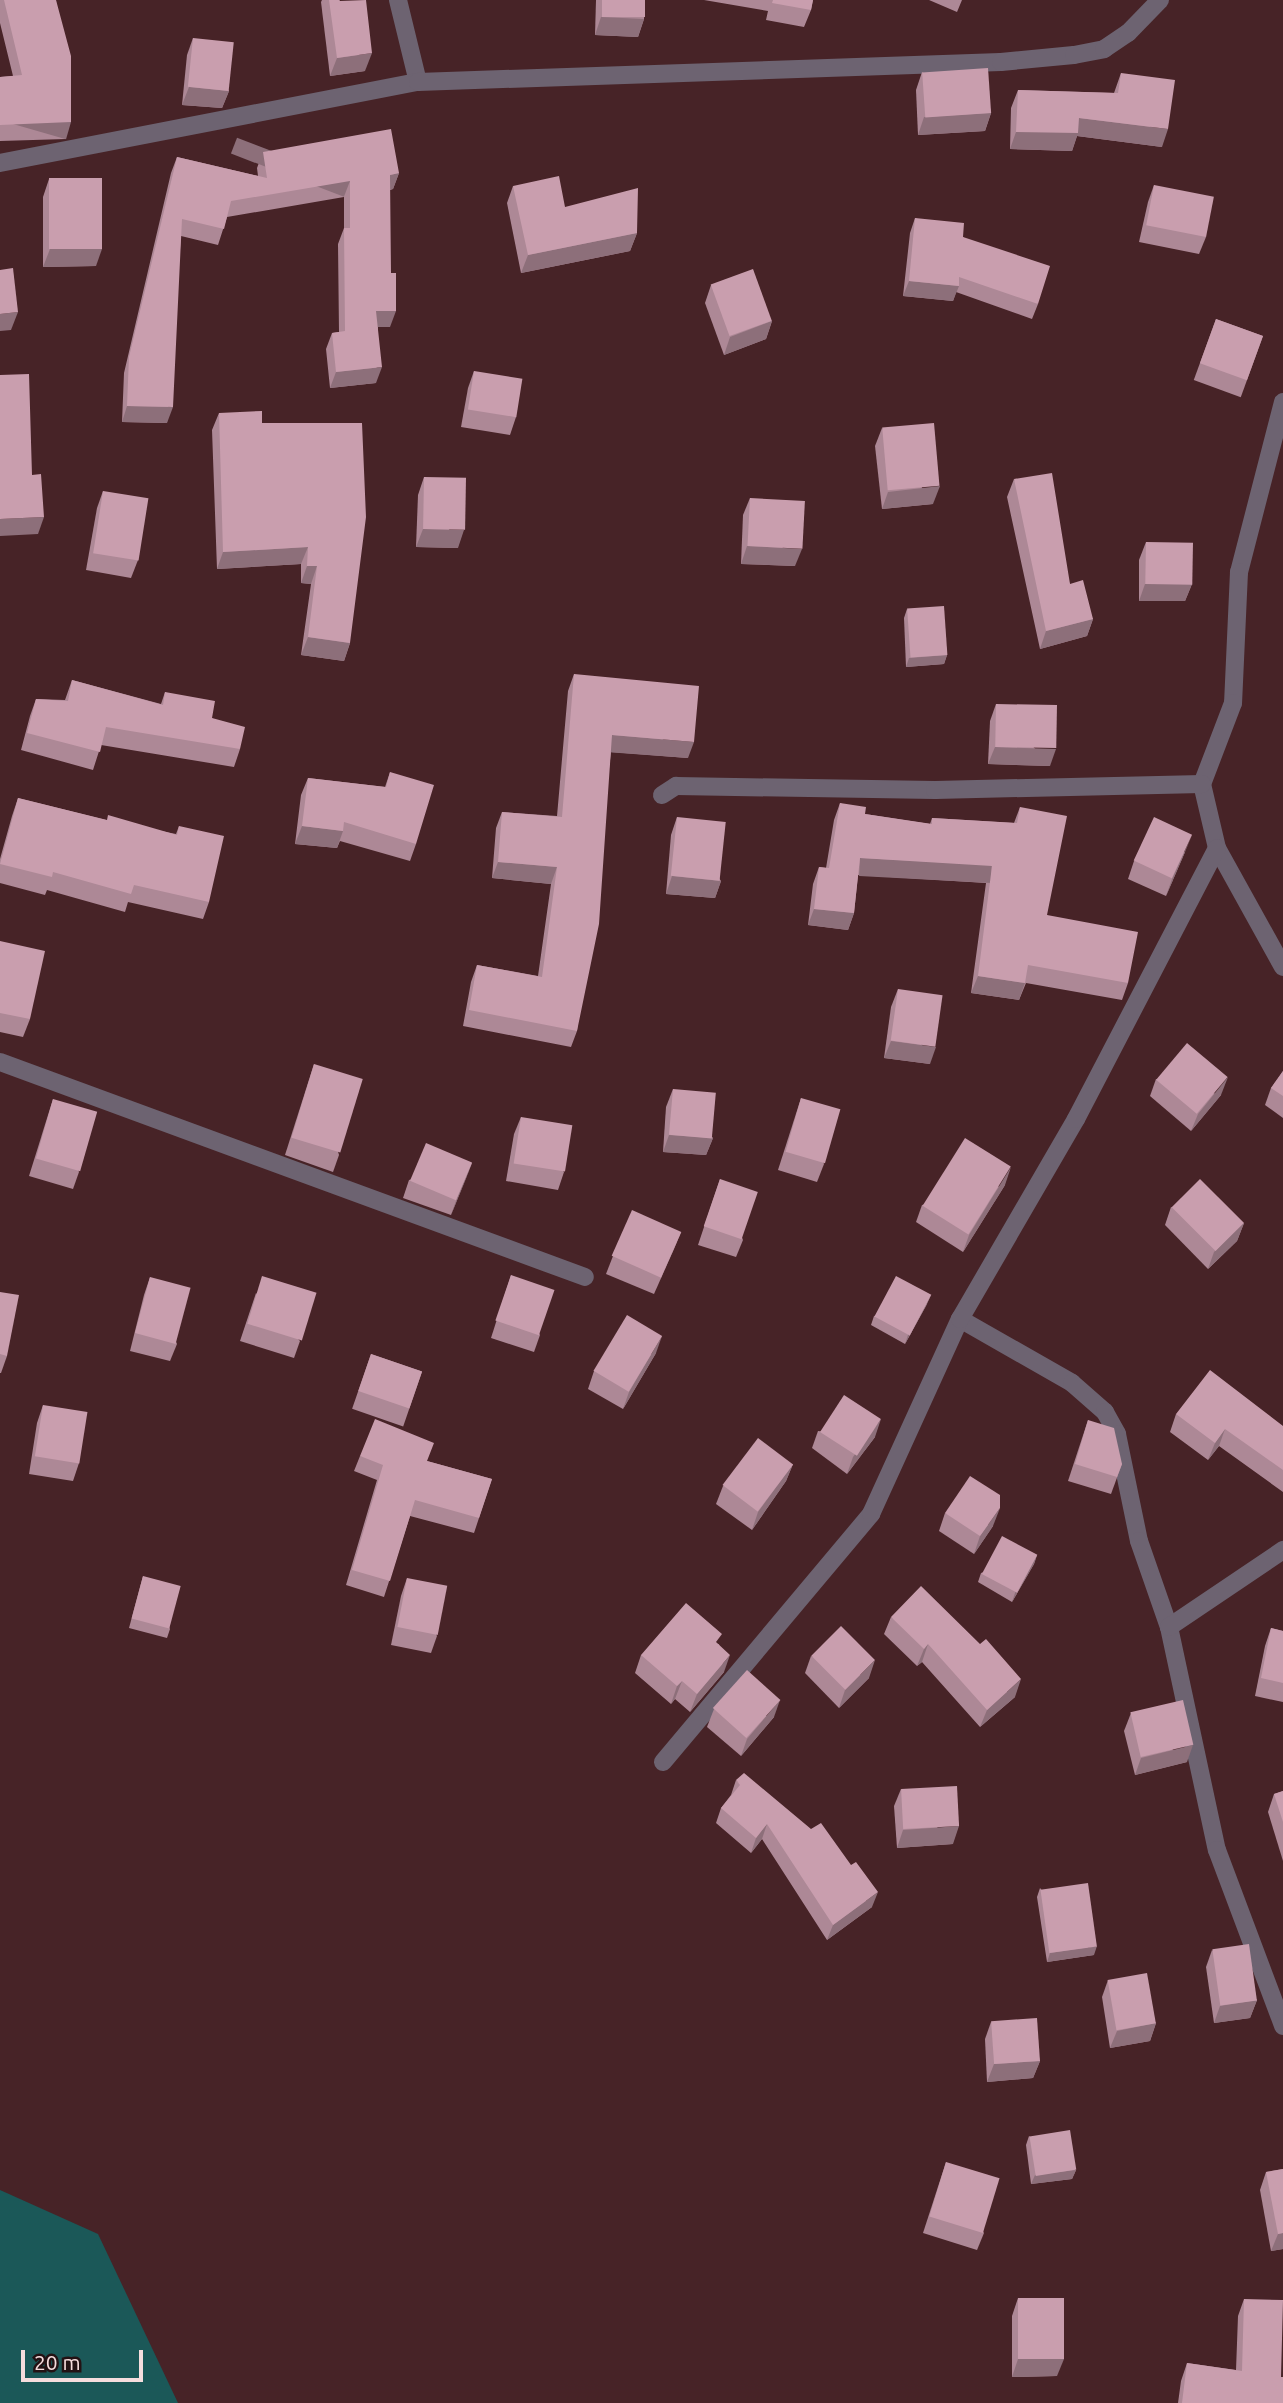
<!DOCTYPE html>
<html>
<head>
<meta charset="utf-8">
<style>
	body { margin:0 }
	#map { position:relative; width:1283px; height:2403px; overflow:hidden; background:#472327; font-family:Ubuntu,sans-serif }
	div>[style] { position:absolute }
	.water>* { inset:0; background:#1b5858 }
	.minor>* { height:18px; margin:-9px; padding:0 9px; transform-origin:9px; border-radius:9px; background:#6d6371 }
	.wall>* { inset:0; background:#ad8896; transform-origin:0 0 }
	.shaded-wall>* { inset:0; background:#8d6f7a; transform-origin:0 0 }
	.building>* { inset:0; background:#c99eae; transform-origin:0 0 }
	span { translate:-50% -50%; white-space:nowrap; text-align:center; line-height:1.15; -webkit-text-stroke:7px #231214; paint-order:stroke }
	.scale { position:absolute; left:21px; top:2350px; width:122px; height:32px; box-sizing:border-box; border:4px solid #f6ddde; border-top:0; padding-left:9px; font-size:21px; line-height:24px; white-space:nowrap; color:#f6ddde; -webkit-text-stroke:5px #231214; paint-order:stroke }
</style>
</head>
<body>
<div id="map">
	<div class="water">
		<i style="clip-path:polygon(0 2190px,98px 2234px,178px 2403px,0 2403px)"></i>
	</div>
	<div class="minor">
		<i style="left:398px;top:0;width:84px;rotate:76.3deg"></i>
		<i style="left:0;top:163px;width:426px;rotate:-11deg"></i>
		<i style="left:418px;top:82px;width:583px;rotate:-1.96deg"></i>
		<i style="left:1001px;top:62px;width:73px;rotate:-5.5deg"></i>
		<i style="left:1074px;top:55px;width:31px;rotate:-11deg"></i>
		<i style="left:1104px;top:49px;width:29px;rotate:-34deg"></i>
		<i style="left:1128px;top:33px;width:46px;rotate:-45.9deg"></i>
		<i style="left:1283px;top:402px;width:176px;rotate:104.5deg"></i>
		<i style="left:1239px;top:572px;width:131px;rotate:92.6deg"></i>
		<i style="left:1233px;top:703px;width:87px;rotate:110.9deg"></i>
		<i style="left:1202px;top:784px;width:66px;rotate:76.8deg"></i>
		<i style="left:1217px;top:848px;width:136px;rotate:61deg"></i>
		<i style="left:662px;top:795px;width:17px;rotate:-33deg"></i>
		<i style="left:676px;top:786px;width:259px;rotate:0.9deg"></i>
		<i style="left:935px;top:790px;width:267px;rotate:-1.3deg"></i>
		<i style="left:0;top:1062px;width:623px;rotate:20.18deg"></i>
		<i style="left:960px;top:1319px;width:129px;rotate:29.7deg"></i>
		<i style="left:1072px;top:1383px;width:44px;rotate:41.3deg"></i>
		<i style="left:1105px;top:1412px;width:25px;rotate:61deg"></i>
		<i style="left:1117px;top:1434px;width:109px;rotate:78.4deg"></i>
		<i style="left:1139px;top:1541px;width:91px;rotate:70.8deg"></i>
		<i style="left:1169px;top:1627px;width:228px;rotate:77.9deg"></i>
		<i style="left:1217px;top:1850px;width:188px;rotate:69.4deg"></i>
		<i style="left:1169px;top:1627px;width:138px;rotate:-34deg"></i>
		<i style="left:663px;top:1762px;width:324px;rotate:-50deg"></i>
		<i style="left:871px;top:1514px;width:214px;rotate:-65.5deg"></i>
		<i style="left:960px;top:1319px;width:231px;rotate:-59.9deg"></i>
		<i style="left:1076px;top:1119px;width:305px;rotate:-62.5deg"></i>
	</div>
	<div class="wall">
		<i style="clip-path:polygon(0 0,56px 0,66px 139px,0 141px,0 77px,13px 76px,0 23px)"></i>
		<i style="clip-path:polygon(322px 0,339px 0,340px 1px,365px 71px,330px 76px,321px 2px)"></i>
		<i style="clip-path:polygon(596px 0,645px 0,644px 19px,638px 37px,595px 35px)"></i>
		<i style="clip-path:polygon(704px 0,813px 0,811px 10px,804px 27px,766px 20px,768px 11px)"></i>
		<i style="clip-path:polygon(929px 0,962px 0,957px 12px)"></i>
		<i style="clip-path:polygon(193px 38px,229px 91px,222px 108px,182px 105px,187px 55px)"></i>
		<i style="clip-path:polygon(922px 72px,991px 113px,985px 131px,918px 135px,916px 90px)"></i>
		<i style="clip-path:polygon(1121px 73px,1162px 147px,1077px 136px,1072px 151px,1010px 149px,1011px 108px,1018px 90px,1114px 93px)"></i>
		<i style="clip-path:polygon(263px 152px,399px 173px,393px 189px,390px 190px,390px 327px,378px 327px,376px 383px,330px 388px,326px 349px,332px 333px,339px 332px,338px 244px,344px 228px,344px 197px,227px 217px,218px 245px,181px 236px,167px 423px,122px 422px,124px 373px,171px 173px,177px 157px,258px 176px,257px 168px)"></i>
		<i style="clip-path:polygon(49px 179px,96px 266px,43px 267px,43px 197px)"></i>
		<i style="clip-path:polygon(1154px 185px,1206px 237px,1199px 254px,1139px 242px,1148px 202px)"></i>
		<i style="clip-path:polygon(513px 186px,565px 207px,637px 233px,630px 251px,521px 273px,507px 203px)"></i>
		<i style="clip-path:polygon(915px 218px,963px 237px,1038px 304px,1032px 319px,956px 292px,953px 301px,903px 296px,910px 233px)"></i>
		<i style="clip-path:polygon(711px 285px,772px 321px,766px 339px,724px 355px,705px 303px)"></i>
		<i style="left:1216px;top:319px;width:50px;height:65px;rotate:20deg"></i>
		<i style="clip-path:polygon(474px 371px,516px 417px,510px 435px,461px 427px,468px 388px)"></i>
		<i style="clip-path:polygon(219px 413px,262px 423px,350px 643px,344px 661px,301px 655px,311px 584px,301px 583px,301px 564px,217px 569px,212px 430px)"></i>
		<i style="clip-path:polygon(882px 428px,933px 504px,882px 509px,875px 446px)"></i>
		<i style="clip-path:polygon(424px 477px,458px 548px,416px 547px,418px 495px)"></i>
		<i style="clip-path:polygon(1014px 479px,1070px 584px,1093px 619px,1087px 636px,1040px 649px,1007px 497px)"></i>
		<i style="clip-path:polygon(103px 491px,138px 560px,131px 578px,86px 570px,97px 508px)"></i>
		<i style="clip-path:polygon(750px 498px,795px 566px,741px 564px,743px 515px)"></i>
		<i style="clip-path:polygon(1146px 542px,1192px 584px,1185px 601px,1139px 601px,1139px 560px)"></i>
		<i style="clip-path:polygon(907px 609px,947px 655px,944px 664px,906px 667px,904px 618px)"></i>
		<i style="clip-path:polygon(574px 674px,688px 758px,611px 752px,577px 1031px,571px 1047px,463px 1026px,471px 982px,477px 965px,538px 976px,551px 884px,492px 878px,496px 828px,502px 812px,557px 816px,568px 691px)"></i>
		<i style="clip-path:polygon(72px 680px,161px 704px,165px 692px,212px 718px,240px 749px,234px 767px,101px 745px,93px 770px,21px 750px,30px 716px,36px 699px,65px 700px)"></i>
		<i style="clip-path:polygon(996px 704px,1050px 766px,988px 764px,990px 721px)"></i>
		<i style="clip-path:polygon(390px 772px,416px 844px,410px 861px,340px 841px,337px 848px,295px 844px,301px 795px,308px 778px,385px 787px)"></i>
		<i style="clip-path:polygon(18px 798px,106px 820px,176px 834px,179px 826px,209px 902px,203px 919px,128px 902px,125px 912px,47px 890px,45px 895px,0 883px,0 859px,12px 816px)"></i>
		<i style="clip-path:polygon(840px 803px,865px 814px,930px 824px,932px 818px,1014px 823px,1020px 807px,1047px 915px,1128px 983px,1122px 1000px,1026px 983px,1019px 1000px,971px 993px,986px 883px,858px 875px,854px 913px,848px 930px,808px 925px,813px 884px,819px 867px,826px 868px,834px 820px)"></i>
		<i style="clip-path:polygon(677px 817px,721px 881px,715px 898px,666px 894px,671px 835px)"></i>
		<i style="clip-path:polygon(1185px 852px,1166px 896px,1128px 879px,1134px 861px)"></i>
		<i style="clip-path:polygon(0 941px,30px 1019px,23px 1037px,0 1032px)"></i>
		<i style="clip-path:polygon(898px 989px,930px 1064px,884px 1058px,891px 1007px)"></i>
		<i style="clip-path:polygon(314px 1064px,339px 1155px,333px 1172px,285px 1155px)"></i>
		<i style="clip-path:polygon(1283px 1071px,1283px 1118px,1265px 1105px,1271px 1088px)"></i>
		<i style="clip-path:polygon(1156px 1079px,1221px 1095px,1191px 1131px,1150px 1096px)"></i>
		<i style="clip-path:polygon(673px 1089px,713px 1138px,706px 1155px,663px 1152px,666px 1107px)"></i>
		<i style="clip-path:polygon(801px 1098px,824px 1164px,817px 1182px,778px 1170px)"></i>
		<i style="clip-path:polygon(53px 1099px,79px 1172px,73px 1189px,29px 1176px)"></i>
		<i style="clip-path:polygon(521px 1117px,564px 1172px,558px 1190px,506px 1181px,514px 1134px)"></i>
		<i style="clip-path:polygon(472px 1163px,451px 1215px,403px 1198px,409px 1180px)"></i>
		<i style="clip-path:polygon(720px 1179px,743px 1240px,736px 1257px,698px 1245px)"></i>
		<i style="clip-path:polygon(1005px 1185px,963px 1252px,916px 1222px,922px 1205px)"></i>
		<i style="clip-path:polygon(1171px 1207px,1244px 1223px,1237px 1241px,1208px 1269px,1165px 1225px)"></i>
		<i style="clip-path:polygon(681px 1232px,674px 1249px,654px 1294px,606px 1274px,613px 1256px)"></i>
		<i style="clip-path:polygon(511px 1275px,540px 1335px,534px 1352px,491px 1338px)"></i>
		<i style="clip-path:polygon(150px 1277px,177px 1344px,170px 1361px,130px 1351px,144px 1295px)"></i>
		<i style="clip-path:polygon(0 1292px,7px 1356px,1px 1373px,0 1373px)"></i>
		<i style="clip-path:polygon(256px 1293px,300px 1341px,294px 1358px,240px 1341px)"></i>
		<i style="clip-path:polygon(927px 1304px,905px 1344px,871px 1325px,874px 1316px)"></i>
		<i style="clip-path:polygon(656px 1353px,623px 1409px,588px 1389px,594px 1371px)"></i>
		<i style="left:371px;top:1354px;width:54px;height:58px;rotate:19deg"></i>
		<i style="clip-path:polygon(43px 1405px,79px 1463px,73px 1481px,29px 1474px,37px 1423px)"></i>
		<i style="clip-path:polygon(1176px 1414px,1283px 1426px,1283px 1492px,1219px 1446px,1208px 1460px,1170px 1432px)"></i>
		<i style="clip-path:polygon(1088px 1420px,1122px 1464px,1111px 1494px,1068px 1481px)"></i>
		<i style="clip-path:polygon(818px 1431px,875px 1437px,847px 1474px,812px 1448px)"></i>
		<i style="clip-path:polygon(360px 1456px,427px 1461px,492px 1479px,474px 1533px,410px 1516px,384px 1597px,346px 1585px,377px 1480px,354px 1471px)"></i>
		<i style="clip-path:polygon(793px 1464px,786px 1481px,752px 1530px,716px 1504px,723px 1486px)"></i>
		<i style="clip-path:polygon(945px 1513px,993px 1526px,974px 1554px,939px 1531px)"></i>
		<i style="clip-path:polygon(1037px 1555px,1034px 1564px,1012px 1602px,978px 1582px,981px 1573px)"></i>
		<i style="clip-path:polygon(143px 1576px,170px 1629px,167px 1638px,129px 1628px)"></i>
		<i style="clip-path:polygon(407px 1578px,437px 1636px,431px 1653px,391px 1645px,401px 1596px)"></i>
		<i style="clip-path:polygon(891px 1617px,1015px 1697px,980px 1727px,922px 1662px,917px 1666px,884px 1634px)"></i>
		<i style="clip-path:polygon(1271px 1628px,1283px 1631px,1283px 1702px,1255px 1696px,1265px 1646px)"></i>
		<i style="clip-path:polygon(719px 1644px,724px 1672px,690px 1712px,675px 1699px,671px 1704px,635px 1673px,641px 1655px)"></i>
		<i style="clip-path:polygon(811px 1656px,869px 1678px,839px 1708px,805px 1673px)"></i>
		<i style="clip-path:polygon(714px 1709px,774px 1717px,741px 1756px,707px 1727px)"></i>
		<i style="clip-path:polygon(1131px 1713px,1187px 1762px,1135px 1775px,1124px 1731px)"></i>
		<i style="clip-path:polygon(736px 1780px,872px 1907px,827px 1940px,762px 1839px,751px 1853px,716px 1823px,721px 1808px,731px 1795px)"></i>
		<i style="clip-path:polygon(901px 1789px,953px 1844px,897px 1848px,894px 1806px)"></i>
		<i style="clip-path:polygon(1283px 1791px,1283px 1861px,1268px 1812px,1274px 1794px)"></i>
		<i style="clip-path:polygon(1040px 1888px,1094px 1955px,1047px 1962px,1037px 1897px)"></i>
		<i style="clip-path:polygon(1212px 1950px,1257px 2000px,1250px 2018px,1214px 2023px,1206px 1967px)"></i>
		<i style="clip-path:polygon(1108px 1980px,1156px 2023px,1150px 2041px,1110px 2048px,1102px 1997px)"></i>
		<i style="clip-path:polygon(991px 2022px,1040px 2061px,1033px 2078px,987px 2082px,985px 2039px)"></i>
		<i style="clip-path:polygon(1029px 2136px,1076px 2170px,1072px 2179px,1031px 2184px,1026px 2145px)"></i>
		<i style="clip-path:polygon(946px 2162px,984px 2233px,977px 2250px,923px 2233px)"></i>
		<i style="clip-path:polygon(1283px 2169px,1283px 2249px,1271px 2251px,1260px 2190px,1266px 2172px)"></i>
		<i style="clip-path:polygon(1018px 2298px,1057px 2376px,1012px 2377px,1012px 2316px)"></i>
		<i style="clip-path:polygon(1244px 2299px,1281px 2377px,1283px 2403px,1178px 2403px,1181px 2381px,1187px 2363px,1236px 2370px,1238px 2316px)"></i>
	</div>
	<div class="shaded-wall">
		<i style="clip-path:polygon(601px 17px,644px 19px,638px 37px,595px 35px)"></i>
		<i style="clip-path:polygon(372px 53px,365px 71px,330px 76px,337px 58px)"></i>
		<i style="clip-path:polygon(189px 87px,229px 91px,222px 108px,182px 105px)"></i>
		<i style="clip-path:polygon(991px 113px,985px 131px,918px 135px,924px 117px)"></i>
		<i style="clip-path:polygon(1079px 118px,1168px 129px,1162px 147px,1077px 136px,1072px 151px,1010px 149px,1016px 132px)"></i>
		<i style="left:71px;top:122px;width:18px;height:71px;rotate:106deg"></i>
		<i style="clip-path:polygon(399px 173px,393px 189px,384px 191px,390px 175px)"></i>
		<i style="left:350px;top:181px;width:17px;height:121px;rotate:111deg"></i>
		<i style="clip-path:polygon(637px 233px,630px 251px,521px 273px,528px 255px)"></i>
		<i style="clip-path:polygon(50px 249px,102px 249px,96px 266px,43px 267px)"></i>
		<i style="clip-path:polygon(909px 281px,959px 286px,953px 301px,903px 296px)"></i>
		<i style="clip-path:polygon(376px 311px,396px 311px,390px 327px,370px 327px)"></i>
		<i style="clip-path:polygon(18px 312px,11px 330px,0 331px,0 314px)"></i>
		<i style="clip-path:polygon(772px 321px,766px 339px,724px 355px,730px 337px)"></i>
		<i style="clip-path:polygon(382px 367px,376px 383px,330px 388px,336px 372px)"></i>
		<i style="clip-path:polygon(127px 406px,173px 407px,167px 423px,122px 422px)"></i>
		<i style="clip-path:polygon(940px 486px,933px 504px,882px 509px,888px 492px)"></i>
		<i style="clip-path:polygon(44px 517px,38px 534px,0 536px,0 519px)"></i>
		<i style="clip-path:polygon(423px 529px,464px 530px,458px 548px,416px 547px)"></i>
		<i style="clip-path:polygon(747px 546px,802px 549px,795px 566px,741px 564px)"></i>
		<i style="clip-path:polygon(308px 547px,301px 564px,217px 569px,223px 552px)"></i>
		<i style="clip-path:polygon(307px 566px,317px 566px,311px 584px,301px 583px)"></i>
		<i style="clip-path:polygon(1145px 584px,1192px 584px,1185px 601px,1139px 601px)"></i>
		<i style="clip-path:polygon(1093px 619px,1087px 636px,1040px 649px,1046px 631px)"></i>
		<i style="clip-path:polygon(308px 637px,350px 643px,344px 661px,301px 655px)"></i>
		<i style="clip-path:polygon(947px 655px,944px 664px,906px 667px,909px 658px)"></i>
		<i style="clip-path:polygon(612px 735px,694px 742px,688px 758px,606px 752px)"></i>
		<i style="clip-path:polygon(995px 747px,1056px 749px,1050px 766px,988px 764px)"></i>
		<i style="clip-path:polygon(302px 826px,343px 831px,337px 848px,295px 844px)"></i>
		<i style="clip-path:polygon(1192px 835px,1185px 852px,1166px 896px,1172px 879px)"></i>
		<i style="left:860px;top:858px;width:132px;height:18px;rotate:3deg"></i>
		<i style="clip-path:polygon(498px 862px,557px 867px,551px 884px,492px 878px)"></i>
		<i style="clip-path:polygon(672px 876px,721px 881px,715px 898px,666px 894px)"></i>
		<i style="clip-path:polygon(814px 909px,854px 913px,848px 930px,808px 925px)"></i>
		<i style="clip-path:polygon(978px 976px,1025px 983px,1019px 1000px,971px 993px)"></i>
		<i style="clip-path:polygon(891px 1041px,936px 1047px,930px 1064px,884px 1058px)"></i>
		<i style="clip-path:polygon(1228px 1077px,1221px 1095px,1191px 1131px,1198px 1114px)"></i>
		<i style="clip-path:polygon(669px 1135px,713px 1138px,706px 1155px,663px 1152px)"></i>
		<i style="clip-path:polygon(472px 1163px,465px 1181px,451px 1215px,457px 1198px)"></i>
		<i style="clip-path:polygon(1011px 1167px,1005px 1185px,963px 1252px,969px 1235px)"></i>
		<i style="clip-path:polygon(1244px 1223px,1237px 1241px,1208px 1269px,1214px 1252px)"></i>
		<i style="clip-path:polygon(931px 1295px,927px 1304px,905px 1344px,908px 1335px)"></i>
		<i style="clip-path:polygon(662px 1336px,656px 1353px,623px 1409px,629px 1392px)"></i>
		<i style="clip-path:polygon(881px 1419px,875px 1437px,847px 1474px,853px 1457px)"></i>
		<i style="clip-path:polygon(1225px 1429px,1219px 1446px,1208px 1460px,1215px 1443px)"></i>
		<i style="clip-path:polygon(793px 1464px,786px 1481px,752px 1530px,758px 1512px)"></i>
		<i style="clip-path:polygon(1000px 1508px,993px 1526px,974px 1554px,980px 1536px)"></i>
		<i style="clip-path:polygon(1037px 1555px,1034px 1564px,1012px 1602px,1015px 1593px)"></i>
		<i style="clip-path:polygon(928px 1644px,922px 1662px,917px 1666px,924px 1649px)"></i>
		<i style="clip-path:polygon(730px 1655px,724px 1672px,690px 1712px,697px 1694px)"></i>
		<i style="clip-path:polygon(875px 1660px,869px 1678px,839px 1708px,845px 1690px)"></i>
		<i style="clip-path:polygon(1021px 1679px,1015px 1697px,980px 1727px,987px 1710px)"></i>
		<i style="clip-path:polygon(682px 1681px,675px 1699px,671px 1704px,677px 1686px)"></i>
		<i style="clip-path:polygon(780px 1700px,774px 1717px,741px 1756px,747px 1739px)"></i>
		<i style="clip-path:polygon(1193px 1745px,1187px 1762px,1135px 1775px,1141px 1758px)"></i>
		<i style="clip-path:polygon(767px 1824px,762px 1839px,751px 1853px,756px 1838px)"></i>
		<i style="clip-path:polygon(959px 1826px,953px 1844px,897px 1848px,903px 1830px)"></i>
		<i style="clip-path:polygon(878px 1892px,872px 1907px,827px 1940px,833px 1925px)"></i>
		<i style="clip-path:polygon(1097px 1946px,1094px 1955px,1047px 1962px,1050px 1953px)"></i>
		<i style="clip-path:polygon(1257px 2000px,1250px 2018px,1214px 2023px,1220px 2006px)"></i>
		<i style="clip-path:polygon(1156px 2023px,1150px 2041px,1110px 2048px,1117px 2031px)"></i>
		<i style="clip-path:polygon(1040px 2061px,1033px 2078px,987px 2082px,994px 2064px)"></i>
		<i style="clip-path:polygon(1076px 2170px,1072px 2179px,1031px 2184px,1035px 2175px)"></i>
		<i style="clip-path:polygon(1283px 2233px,1283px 2249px,1271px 2251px,1278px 2234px)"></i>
		<i style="clip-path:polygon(1018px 2359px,1064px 2359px,1057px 2376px,1012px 2377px)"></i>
	</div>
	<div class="building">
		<i style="clip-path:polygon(4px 0,56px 0,71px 56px,71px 122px,0 125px,0 77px,22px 75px)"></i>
		<i style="clip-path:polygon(329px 0,339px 0,340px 1px,366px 0,372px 53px,337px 58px)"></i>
		<i style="left:602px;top:0;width:43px;height:17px"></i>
		<i style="clip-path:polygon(773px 0,813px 0,811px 10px,772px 3px)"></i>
		<i style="left:193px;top:38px;width:41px;height:49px;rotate:6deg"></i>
		<i style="left:988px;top:68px;width:45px;height:66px;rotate:86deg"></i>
		<i style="clip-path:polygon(1121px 73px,1175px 80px,1168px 129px,1079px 118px,1078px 133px,1016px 132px,1018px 90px,1118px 93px)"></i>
		<i style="clip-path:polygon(391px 129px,399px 173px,390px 175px,391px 273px,396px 273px,396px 311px,376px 311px,382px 367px,336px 372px,332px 333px,345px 331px,344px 228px,350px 228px,350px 181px,231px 201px,224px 229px,182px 219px,173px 407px,127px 406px,129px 357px,177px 157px,267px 178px,263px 152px)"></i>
		<i style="clip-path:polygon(559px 176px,565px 207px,638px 188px,637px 233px,528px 255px,513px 186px)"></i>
		<i style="left:102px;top:178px;width:71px;height:53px;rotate:90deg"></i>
		<i style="left:1154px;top:185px;width:61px;height:41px;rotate:11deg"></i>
		<i style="clip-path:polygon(915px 218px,964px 223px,963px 237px,1050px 266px,1038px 304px,959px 277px,959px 286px,909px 281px)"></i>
		<i style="clip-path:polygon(13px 268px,18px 312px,0 314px,0 270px)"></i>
		<i style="left:753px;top:269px;width:55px;height:45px;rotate:70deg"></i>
		<i style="left:1216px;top:319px;width:50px;height:47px;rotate:20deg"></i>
		<i style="left:474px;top:371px;width:49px;height:39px;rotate:9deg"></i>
		<i style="clip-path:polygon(29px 374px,32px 475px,41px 474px,44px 517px,0 519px,0 375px)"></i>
		<i style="clip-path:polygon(262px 411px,262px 423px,362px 423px,366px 517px,350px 643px,308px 637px,317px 566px,307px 566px,308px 547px,223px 552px,219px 413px)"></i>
		<i style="left:934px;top:423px;width:63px;height:52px;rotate:85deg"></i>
		<i style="clip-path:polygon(1052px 473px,1070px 584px,1083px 580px,1093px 619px,1046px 631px,1014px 479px)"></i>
		<i style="left:424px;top:477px;width:42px;height:52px;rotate:1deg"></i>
		<i style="left:103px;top:491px;width:46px;height:63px;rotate:9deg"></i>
		<i style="left:750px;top:498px;width:55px;height:48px;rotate:3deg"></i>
		<i style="left:1146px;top:542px;width:47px;height:42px;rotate:1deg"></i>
		<i style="left:944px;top:606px;width:49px;height:37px;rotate:86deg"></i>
		<i style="clip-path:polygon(574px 674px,699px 686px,694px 742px,612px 735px,599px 924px,577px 1031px,469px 1010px,477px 965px,542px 977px,557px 867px,498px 862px,502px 812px,562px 817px)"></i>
		<i style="clip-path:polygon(72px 680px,163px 705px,165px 692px,215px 701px,212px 718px,245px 727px,240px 749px,106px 727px,100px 752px,27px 733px,36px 699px,68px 701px)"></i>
		<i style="left:996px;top:704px;width:61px;height:43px;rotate:1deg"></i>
		<i style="clip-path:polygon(390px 772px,434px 785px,416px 844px,344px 822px,343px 831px,302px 826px,308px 778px,386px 787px)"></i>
		<i style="clip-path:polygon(18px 798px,107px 820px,108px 815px,177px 835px,179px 826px,224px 836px,209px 902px,134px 885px,131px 894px,53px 872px,52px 877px,0 864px)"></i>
		<i style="clip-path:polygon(840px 803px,866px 807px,865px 814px,932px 824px,932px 818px,1017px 823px,1020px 807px,1067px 816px,1047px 915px,1138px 932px,1128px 983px,1028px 965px,1025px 983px,978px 976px,992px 866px,860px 858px,854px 913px,814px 909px,819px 867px,829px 868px)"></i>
		<i style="left:677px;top:817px;width:49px;height:59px;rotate:6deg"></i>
		<i style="left:1154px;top:817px;width:42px;height:48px;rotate:25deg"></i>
		<i style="clip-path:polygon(0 941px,45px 951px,30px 1019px,0 1013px)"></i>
		<i style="left:898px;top:989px;width:45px;height:52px;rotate:8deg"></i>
		<i style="left:1187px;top:1043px;width:53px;height:48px;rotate:40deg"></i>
		<i style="left:314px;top:1064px;width:51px;height:77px;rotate:17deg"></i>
		<i style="clip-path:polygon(1283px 1071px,1283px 1096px,1271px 1088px)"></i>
		<i style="left:673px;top:1089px;width:43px;height:46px;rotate:5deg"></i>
		<i style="left:801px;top:1098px;width:41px;height:56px;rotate:16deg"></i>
		<i style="left:53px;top:1099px;width:46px;height:62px;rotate:16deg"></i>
		<i style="left:521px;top:1117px;width:52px;height:47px;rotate:9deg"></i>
		<i style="left:965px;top:1138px;width:54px;height:80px;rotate:32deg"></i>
		<i style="left:426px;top:1143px;width:50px;height:41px;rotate:23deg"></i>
		<i style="left:720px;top:1179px;width:40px;height:50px;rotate:19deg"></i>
		<i style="left:1200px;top:1179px;width:62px;height:40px;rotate:45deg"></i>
		<i style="left:632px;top:1210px;width:54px;height:50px;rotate:24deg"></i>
		<i style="left:511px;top:1275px;width:46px;height:48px;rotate:19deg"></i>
		<i style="left:262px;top:1276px;width:57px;height:50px;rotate:17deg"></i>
		<i style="left:896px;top:1276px;width:40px;height:46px;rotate:28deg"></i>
		<i style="left:150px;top:1277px;width:42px;height:58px;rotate:15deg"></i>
		<i style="clip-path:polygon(0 1292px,19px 1295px,7px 1356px,0 1354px)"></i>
		<i style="left:627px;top:1315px;width:41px;height:65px;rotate:31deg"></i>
		<i style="left:371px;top:1354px;width:54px;height:39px;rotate:19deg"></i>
		<i style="clip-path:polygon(1210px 1370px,1283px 1426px,1283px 1470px,1225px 1429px,1215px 1443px,1176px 1414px)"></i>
		<i style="left:844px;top:1395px;width:44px;height:44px;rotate:33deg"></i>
		<i style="left:43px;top:1405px;width:45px;height:52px;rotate:9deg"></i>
		<i style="clip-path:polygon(375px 1419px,434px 1443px,427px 1461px,492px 1479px,479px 1518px,415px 1500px,390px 1581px,352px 1570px,383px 1465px,360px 1456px)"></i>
		<i style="clip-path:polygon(1088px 1420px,1114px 1428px,1122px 1464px,1117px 1477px,1075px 1464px)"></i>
		<i style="left:758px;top:1438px;width:44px;height:59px;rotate:37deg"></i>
		<i style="clip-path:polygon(970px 1476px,1000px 1495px,1000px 1508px,980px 1536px,945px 1513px)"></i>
		<i style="left:1002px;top:1536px;width:40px;height:43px;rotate:28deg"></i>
		<i style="left:143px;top:1576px;width:39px;height:44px;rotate:15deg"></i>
		<i style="left:407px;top:1578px;width:41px;height:50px;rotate:11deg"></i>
		<i style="clip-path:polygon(921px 1586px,980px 1644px,986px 1639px,1021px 1679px,987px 1710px,928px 1644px,924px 1649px,891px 1617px)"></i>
		<i style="clip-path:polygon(686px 1603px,722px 1634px,716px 1642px,730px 1655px,697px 1694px,682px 1681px,677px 1686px,641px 1655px)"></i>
		<i style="left:841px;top:1626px;width:48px;height:42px;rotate:45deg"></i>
		<i style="clip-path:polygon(1271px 1628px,1283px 1631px,1283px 1683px,1261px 1678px)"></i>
		<i style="left:747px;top:1670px;width:45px;height:51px;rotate:42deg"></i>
		<i style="left:1183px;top:1700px;width:46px;height:54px;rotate:77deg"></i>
		<i style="clip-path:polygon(744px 1773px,811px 1829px,821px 1823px,851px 1865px,856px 1862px,878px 1892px,833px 1925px,767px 1824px,756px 1838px,721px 1808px,740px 1785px,736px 1780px)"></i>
		<i style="left:957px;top:1786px;width:40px;height:56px;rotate:87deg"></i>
		<i style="clip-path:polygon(1283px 1791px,1283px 1822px,1274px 1794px)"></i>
		<i style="left:1088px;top:1883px;width:64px;height:48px;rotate:82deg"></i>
		<i style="left:1249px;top:1944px;width:57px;height:37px;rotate:82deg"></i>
		<i style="left:1147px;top:1973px;width:51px;height:40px;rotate:80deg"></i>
		<i style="left:1037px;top:2018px;width:43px;height:46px;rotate:86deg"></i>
		<i style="left:1070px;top:2130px;width:40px;height:41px;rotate:81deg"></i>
		<i style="left:946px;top:2162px;width:56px;height:57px;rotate:17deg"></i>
		<i style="clip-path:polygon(1283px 2169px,1283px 2233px,1278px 2234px,1266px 2172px)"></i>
		<i style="left:1018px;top:2298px;width:46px;height:61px"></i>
		<i style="clip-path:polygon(1244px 2299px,1283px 2300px,1281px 2377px,1283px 2377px,1283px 2403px,1182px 2403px,1187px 2363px,1242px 2371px)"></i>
	</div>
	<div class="scale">20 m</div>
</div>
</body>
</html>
